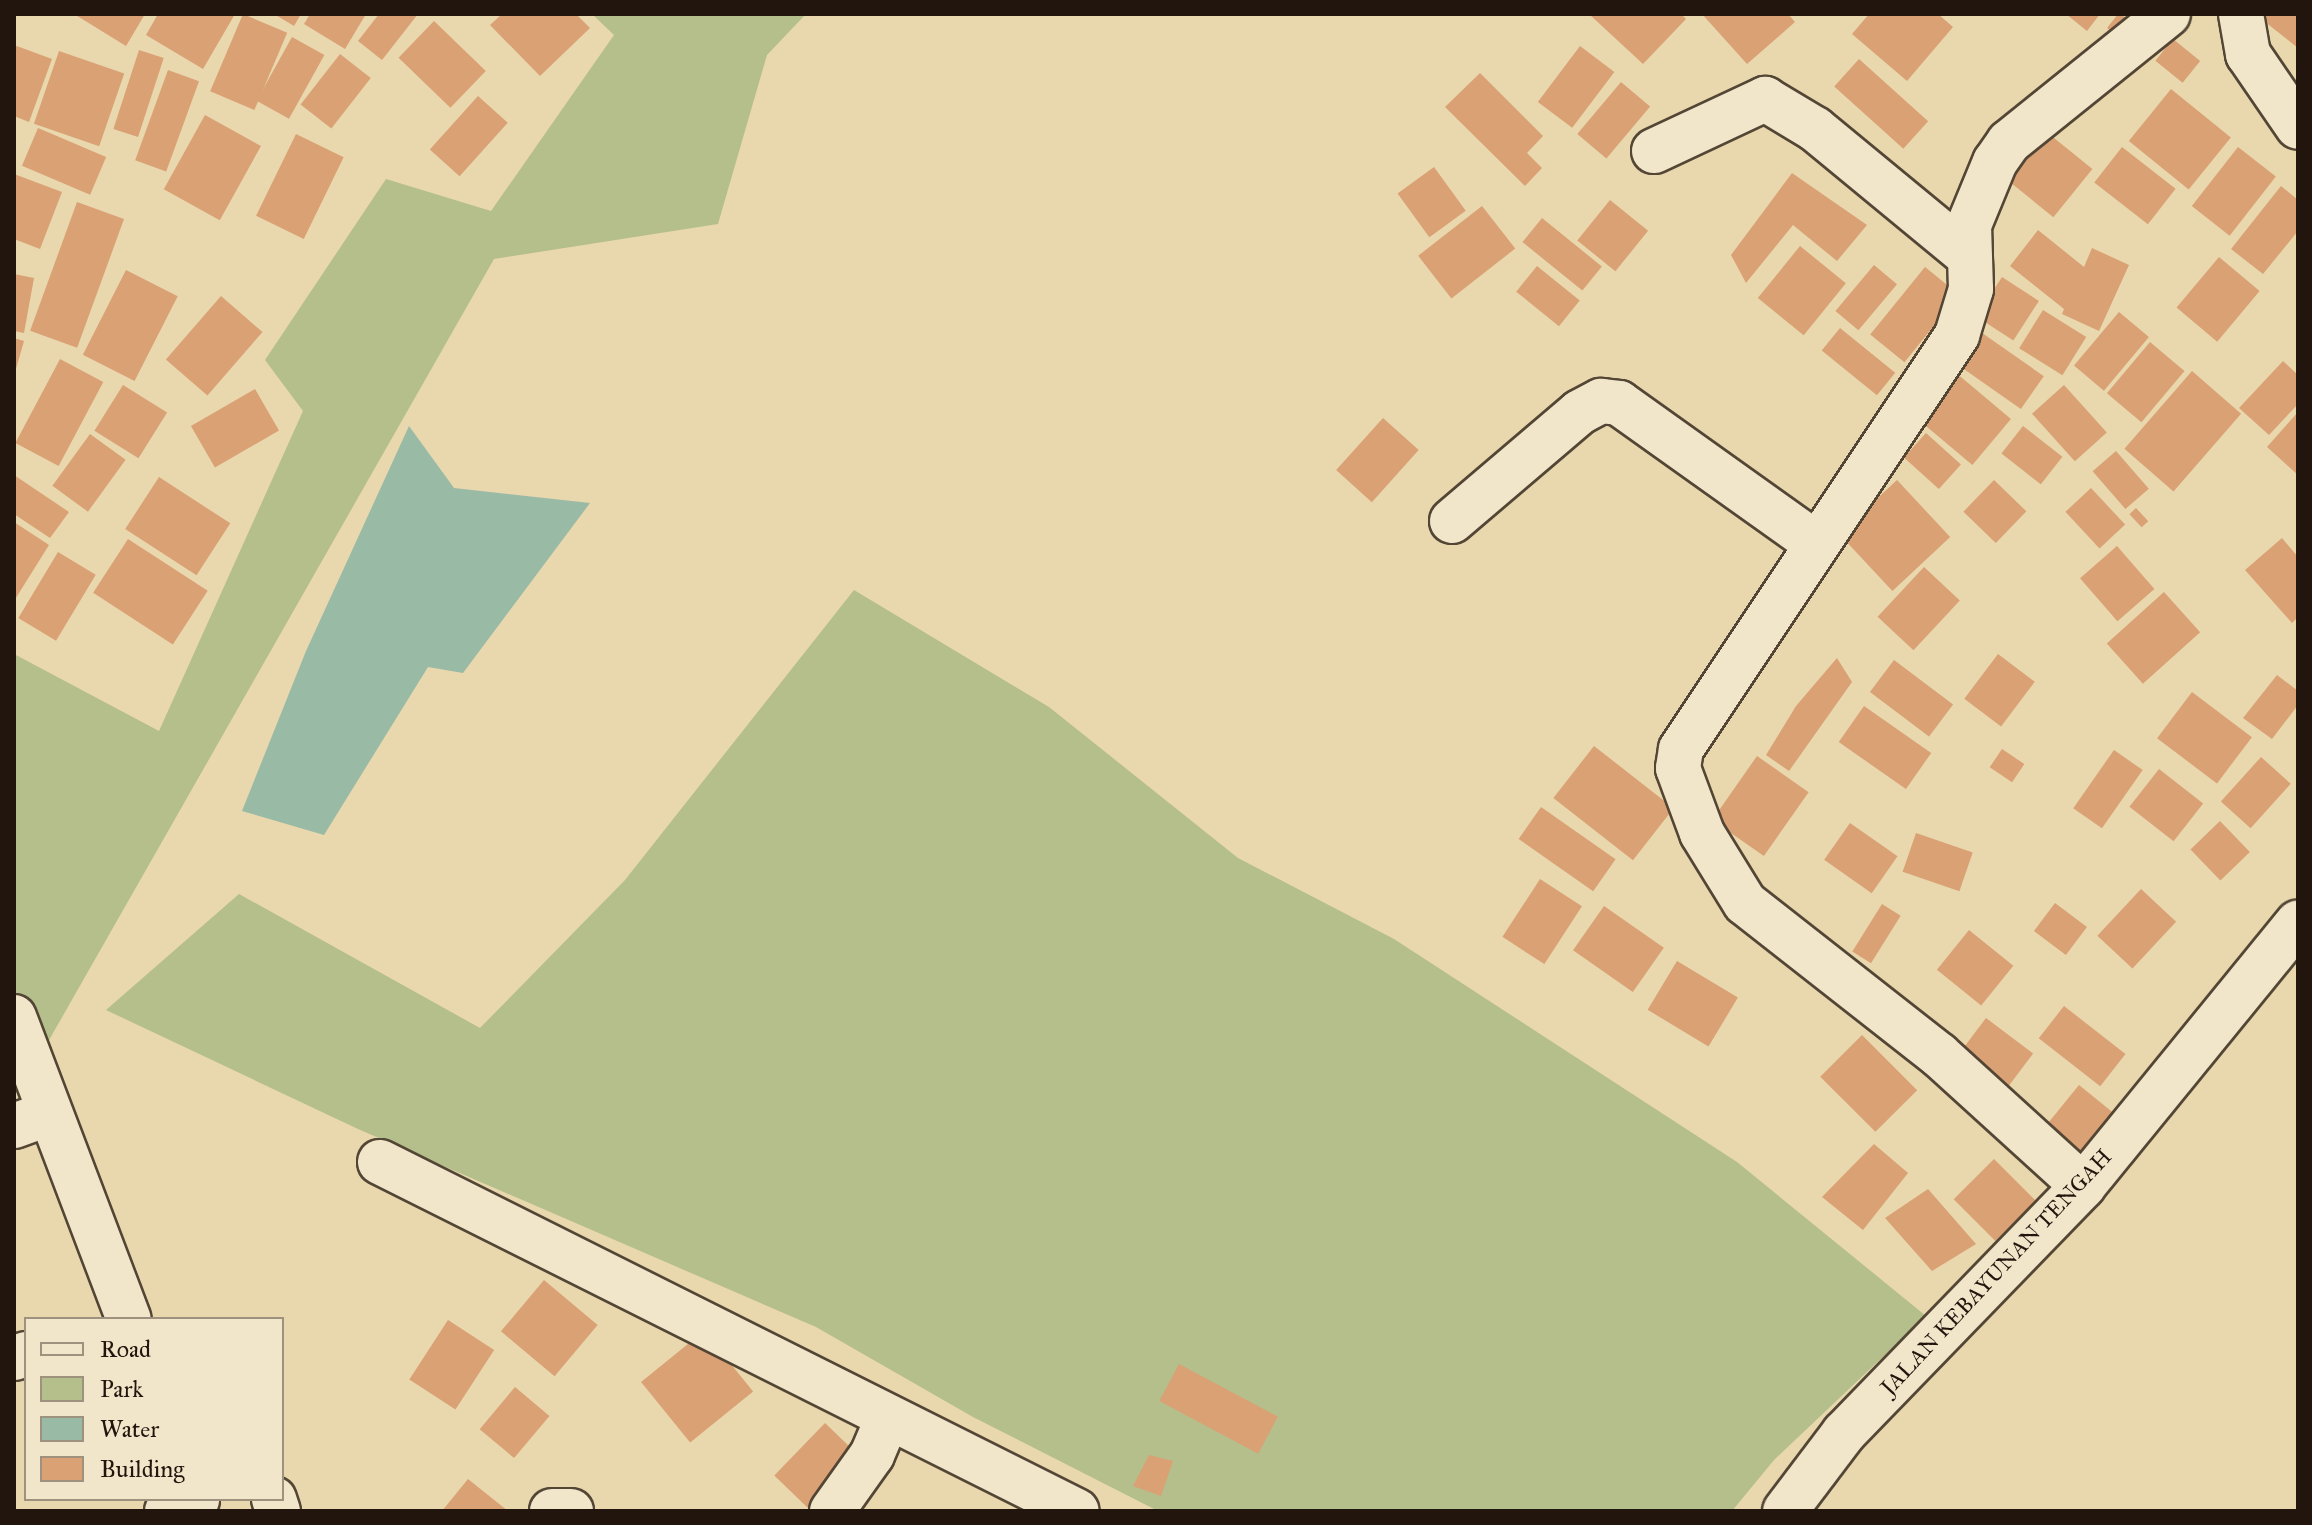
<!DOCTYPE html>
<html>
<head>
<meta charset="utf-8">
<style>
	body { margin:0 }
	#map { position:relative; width:2312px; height:1525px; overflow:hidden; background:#e9d7ad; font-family:"IM FELL Great Primer",serif }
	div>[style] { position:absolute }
	.green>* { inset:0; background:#b4bf8b }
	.water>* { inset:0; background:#99baa5 }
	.building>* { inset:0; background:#daa174; transform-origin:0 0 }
	.roads { filter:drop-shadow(2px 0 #534635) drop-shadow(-2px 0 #534635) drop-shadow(0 2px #534635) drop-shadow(0 -2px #534635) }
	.minor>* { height:44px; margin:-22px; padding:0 22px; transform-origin:22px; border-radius:22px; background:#f1e5ca }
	span { translate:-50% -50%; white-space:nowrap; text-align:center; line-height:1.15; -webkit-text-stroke:7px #f1e5ca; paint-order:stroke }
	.street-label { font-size:22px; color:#21150d }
	.frame { position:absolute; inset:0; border:16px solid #21150d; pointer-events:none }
	.legend { position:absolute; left:24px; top:1317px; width:260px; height:184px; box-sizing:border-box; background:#f1e5ca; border:2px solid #9e927e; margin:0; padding:10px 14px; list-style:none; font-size:24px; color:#21150d }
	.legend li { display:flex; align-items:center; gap:16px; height:40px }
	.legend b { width:40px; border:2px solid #9e927e }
</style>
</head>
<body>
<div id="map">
	<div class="green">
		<i style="clip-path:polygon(592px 14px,806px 14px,767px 55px,718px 224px,494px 259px,24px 1084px,14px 1083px,14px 654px,159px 731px,303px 411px,265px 360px,386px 179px,491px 211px,614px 35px)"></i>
		<i style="clip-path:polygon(854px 590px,1049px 707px,1238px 858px,1394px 939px,1737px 1162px,1926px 1316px,1774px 1460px,1732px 1511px,1158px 1511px,973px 1417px,816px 1327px,358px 1129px,106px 1010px,239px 894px,480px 1028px,625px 880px)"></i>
	</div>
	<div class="water">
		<i style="clip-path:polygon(409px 426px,454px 488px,590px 503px,463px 673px,428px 667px,324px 835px,242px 811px,306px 651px)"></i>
	</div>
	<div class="building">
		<i style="clip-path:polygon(74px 14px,145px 14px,126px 46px)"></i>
		<i style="clip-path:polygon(158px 14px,235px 14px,203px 69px,146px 35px)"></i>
		<i style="left:243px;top:14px;width:48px;height:84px;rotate:23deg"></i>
		<i style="clip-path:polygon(274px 14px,301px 14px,294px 26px)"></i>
		<i style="clip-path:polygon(310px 14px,366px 14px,345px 49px,304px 24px)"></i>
		<i style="clip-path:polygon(379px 14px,418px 14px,382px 60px,358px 41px)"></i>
		<i style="clip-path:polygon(502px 14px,576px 14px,590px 28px,540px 76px,490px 25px)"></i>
		<i style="clip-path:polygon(1589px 14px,1681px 14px,1686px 19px,1643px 64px)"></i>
		<i style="clip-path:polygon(1702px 14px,1788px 14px,1795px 22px,1747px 64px)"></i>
		<i style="clip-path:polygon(1869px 14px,1938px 14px,1953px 27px,1907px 81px,1852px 34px)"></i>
		<i style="clip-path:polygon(2066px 14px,2100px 14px,2087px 31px)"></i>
		<i style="clip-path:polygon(2118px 14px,2139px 23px,2124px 42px,2107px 28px)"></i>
		<i style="clip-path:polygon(2255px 14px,2298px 14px,2298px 48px)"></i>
		<i style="left:434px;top:21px;width:72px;height:51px;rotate:44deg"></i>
		<i style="left:292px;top:37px;width:37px;height:73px;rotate:29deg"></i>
		<i style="left:2173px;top:39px;width:35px;height:28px;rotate:39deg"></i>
		<i style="clip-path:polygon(14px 45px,52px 59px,29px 122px,14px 116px)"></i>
		<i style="left:1580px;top:46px;width:43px;height:70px;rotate:37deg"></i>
		<i style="left:139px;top:50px;width:26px;height:83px;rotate:18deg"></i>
		<i style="left:59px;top:51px;width:69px;height:77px;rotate:19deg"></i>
		<i style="left:340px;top:54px;width:39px;height:64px;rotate:38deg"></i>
		<i style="left:1859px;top:59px;width:93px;height:37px;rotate:42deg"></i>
		<i style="left:168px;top:70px;width:33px;height:96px;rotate:20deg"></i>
		<i style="clip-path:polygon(1480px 73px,1543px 136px,1527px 153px,1542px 168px,1525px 186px,1445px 107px)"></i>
		<i style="left:1621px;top:82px;width:38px;height:68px;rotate:40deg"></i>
		<i style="left:2171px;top:89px;width:77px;height:67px;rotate:39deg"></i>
		<i style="left:478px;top:96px;width:40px;height:72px;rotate:42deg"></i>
		<i style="left:205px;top:115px;width:64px;height:85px;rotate:29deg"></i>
		<i style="left:2038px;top:125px;width:70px;height:62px;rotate:39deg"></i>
		<i style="left:38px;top:128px;width:74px;height:41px;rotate:23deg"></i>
		<i style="left:296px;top:134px;width:53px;height:91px;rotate:26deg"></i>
		<i style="left:2122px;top:147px;width:68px;height:45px;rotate:38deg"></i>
		<i style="left:2238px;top:147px;width:48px;height:75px;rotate:38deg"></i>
		<i style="left:1434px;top:167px;width:54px;height:45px;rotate:54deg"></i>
		<i style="clip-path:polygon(1792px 173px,1867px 225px,1837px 261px,1793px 225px,1746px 283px,1731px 255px)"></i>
		<i style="clip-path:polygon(14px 174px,62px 192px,40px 249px,14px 239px)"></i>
		<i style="clip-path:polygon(2281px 186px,2298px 200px,2298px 231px,2263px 274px,2231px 249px)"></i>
		<i style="left:1610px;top:200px;width:49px;height:52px;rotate:39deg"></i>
		<i style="left:77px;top:202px;width:50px;height:137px;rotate:20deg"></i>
		<i style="left:1482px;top:206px;width:54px;height:81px;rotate:52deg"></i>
		<i style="left:1542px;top:218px;width:77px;height:31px;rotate:39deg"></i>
		<i style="clip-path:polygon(2038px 230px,2084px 267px,2092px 248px,2129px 265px,2099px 331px,2062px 314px,2064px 309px,2010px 266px)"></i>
		<i style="left:1800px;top:246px;width:59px;height:67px;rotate:39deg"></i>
		<i style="left:2219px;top:257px;width:53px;height:66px;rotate:40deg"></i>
		<i style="left:1874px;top:265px;width:30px;height:60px;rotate:40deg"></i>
		<i style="left:1537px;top:266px;width:55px;height:33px;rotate:39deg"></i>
		<i style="left:1925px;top:267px;width:44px;height:87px;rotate:39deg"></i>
		<i style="left:126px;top:270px;width:58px;height:95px;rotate:27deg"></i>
		<i style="clip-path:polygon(14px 274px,34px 278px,24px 333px,14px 331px)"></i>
		<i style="left:2002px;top:277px;width:44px;height:47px;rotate:33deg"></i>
		<i style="left:221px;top:296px;width:55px;height:84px;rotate:41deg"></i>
		<i style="left:2043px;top:310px;width:51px;height:45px;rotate:32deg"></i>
		<i style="left:2119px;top:312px;width:39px;height:70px;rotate:40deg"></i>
		<i style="left:1840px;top:328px;width:71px;height:29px;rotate:39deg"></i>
		<i style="left:1975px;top:328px;width:84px;height:40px;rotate:35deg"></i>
		<i style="clip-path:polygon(14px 338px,24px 341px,15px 372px,14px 372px)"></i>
		<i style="left:2150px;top:342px;width:45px;height:67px;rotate:40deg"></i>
		<i style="left:60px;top:359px;width:49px;height:95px;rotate:28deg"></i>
		<i style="clip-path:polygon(2283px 361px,2298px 375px,2298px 404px,2269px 435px,2239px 408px)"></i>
		<i style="left:2192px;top:371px;width:65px;height:103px;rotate:41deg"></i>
		<i style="left:1955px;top:372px;width:73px;height:60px;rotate:40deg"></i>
		<i style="left:123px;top:385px;width:52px;height:54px;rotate:32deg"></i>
		<i style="left:2064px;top:385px;width:64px;height:43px;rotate:48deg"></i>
		<i style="left:255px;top:389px;width:48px;height:74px;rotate:60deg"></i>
		<i style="clip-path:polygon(2298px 412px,2298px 475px,2267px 447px)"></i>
		<i style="left:1383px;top:418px;width:48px;height:70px;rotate:42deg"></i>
		<i style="left:2023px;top:426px;width:50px;height:35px;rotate:38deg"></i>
		<i style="left:1926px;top:433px;width:47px;height:33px;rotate:42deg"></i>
		<i style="left:90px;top:434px;width:44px;height:64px;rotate:36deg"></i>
		<i style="left:2116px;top:451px;width:50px;height:31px;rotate:49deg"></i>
		<i style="clip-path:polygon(14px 475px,69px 512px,50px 538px,14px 514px)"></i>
		<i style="left:159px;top:477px;width:85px;height:62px;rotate:33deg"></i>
		<i style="left:1897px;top:480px;width:78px;height:79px;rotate:47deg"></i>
		<i style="left:1994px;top:480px;width:45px;height:44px;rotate:44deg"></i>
		<i style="left:2091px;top:488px;width:50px;height:35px;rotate:47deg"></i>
		<i style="left:2136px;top:508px;width:18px;height:9px;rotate:47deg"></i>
		<i style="clip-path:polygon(14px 522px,49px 545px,14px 601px)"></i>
		<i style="clip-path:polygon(2282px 538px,2298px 557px,2298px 617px,2292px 623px,2245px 570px)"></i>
		<i style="left:128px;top:539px;width:95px;height:64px;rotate:33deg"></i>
		<i style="left:2117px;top:546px;width:57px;height:49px;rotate:49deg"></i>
		<i style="left:58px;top:552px;width:44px;height:77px;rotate:31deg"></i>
		<i style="left:1924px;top:567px;width:49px;height:68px;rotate:43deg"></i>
		<i style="left:2164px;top:592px;width:54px;height:77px;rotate:48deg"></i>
		<i style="left:1998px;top:654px;width:46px;height:56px;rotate:37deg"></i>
		<i style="clip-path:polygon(1837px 658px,1852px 682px,1789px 771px,1766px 755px,1796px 706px)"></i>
		<i style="left:1894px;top:660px;width:74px;height:40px;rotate:37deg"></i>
		<i style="clip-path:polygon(2277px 675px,2298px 691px,2298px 705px,2272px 739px,2243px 718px)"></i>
		<i style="left:2192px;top:692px;width:75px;height:58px;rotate:37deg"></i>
		<i style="left:1864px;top:706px;width:82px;height:44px;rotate:35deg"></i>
		<i style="left:1594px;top:746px;width:101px;height:66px;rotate:38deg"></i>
		<i style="left:2002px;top:749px;width:27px;height:22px;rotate:34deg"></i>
		<i style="left:2114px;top:750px;width:35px;height:71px;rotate:35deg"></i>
		<i style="left:1757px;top:756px;width:63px;height:78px;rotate:35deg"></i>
		<i style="left:2261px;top:757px;width:40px;height:60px;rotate:42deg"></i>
		<i style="left:2159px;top:769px;width:56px;height:48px;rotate:38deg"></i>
		<i style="left:1541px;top:807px;width:91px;height:39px;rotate:35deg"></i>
		<i style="left:2220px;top:821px;width:43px;height:41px;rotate:46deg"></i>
		<i style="left:1850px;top:823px;width:58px;height:45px;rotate:35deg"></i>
		<i style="left:1916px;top:833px;width:60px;height:41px;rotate:19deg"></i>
		<i style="left:1540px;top:879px;width:50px;height:69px;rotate:33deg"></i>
		<i style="left:2141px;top:889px;width:48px;height:64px;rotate:43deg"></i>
		<i style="left:2055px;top:903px;width:40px;height:35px;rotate:37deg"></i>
		<i style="left:1882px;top:904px;width:22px;height:56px;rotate:32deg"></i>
		<i style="left:1604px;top:906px;width:73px;height:54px;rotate:35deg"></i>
		<i style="left:1969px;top:930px;width:57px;height:51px;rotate:39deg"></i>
		<i style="left:1677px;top:961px;width:71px;height:57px;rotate:31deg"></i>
		<i style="left:2064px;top:1006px;width:78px;height:41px;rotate:38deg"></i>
		<i style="left:1986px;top:1018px;width:59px;height:46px;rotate:37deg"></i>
		<i style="left:1862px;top:1035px;width:78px;height:59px;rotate:45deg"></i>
		<i style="left:2079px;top:1085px;width:54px;height:59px;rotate:39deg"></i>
		<i style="clip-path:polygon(1874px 1144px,1908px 1173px,1863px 1230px,1822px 1197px)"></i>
		<i style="left:1994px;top:1159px;width:59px;height:57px;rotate:45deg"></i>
		<i style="clip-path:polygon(1928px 1189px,1976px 1244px,1932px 1271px,1885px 1218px)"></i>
		<i style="left:544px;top:1280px;width:70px;height:67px;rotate:40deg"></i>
		<i style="left:448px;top:1320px;width:55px;height:71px;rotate:33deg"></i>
		<i style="left:704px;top:1331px;width:78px;height:81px;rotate:51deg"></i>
		<i style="left:1179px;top:1364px;width:112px;height:42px;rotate:28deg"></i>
		<i style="left:515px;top:1387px;width:45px;height:55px;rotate:40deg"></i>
		<i style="left:825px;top:1423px;width:49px;height:73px;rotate:44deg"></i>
		<i style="clip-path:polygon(1149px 1455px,1173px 1461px,1161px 1496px,1133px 1486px)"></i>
		<i style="clip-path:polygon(468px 1479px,508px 1511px,442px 1511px)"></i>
	</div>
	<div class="roads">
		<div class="minor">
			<i style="left:2241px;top:14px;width:41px;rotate:80.1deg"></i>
			<i style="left:2248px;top:54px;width:88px;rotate:55.6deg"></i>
			<i style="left:1654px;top:151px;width:123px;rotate:-25.1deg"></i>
			<i style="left:1765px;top:99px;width:58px;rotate:31deg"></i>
			<i style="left:1815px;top:129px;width:200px;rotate:39.5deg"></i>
			<i style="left:1452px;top:521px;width:168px;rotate:-40.4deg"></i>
			<i style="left:1580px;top:412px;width:24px;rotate:-28deg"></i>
			<i style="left:1601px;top:401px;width:18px;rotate:6deg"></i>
			<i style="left:1619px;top:403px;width:241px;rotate:35.5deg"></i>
			<i style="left:14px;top:1017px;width:323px;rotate:69.2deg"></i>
			<i style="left:14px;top:1126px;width:38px;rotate:-20deg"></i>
			<i style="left:380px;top:1162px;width:779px;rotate:26.6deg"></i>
			<i style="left:2083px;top:1186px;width:195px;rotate:-137.7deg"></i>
			<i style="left:1939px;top:1055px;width:246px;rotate:-141.9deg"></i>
			<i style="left:1745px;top:903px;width:82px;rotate:-121.6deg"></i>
			<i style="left:1702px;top:833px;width:69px;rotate:-110.3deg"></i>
			<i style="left:1678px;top:768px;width:19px;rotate:-81deg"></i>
			<i style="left:1681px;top:749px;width:498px;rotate:-56.3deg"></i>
			<i style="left:1957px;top:335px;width:48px;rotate:-73.1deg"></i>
			<i style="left:1971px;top:289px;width:64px;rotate:-91.8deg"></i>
			<i style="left:1969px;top:225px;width:68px;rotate:-67.6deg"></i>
			<i style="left:1995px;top:162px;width:24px;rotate:-55deg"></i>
			<i style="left:2009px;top:142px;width:204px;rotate:-38.8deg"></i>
			<i style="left:14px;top:1358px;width:13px;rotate:-18deg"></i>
			<i style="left:274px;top:1499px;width:13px;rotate:72deg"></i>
			<i style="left:167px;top:1511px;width:32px;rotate:-20deg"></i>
			<i style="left:552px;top:1511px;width:19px"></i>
			<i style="left:832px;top:1511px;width:69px;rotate:-54.5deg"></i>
			<i style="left:872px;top:1455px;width:38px;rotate:-67deg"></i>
			<i style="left:1785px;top:1511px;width:98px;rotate:-52.9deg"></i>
			<i style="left:1844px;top:1433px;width:344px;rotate:-45.9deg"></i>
			<i style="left:2083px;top:1186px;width:340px;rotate:-50.8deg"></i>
		</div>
	</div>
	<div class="street-label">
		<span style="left:1996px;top:1272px;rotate:-47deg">JALAN KEBAYUNAN TENGAH</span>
	</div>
	<div class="frame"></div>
	<ul class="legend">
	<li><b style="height:10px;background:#f1e5ca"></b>Road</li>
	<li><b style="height:22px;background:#b4bf8b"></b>Park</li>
	<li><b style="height:22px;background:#99baa5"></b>Water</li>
	<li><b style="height:22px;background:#daa174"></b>Building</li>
	</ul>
</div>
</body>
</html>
